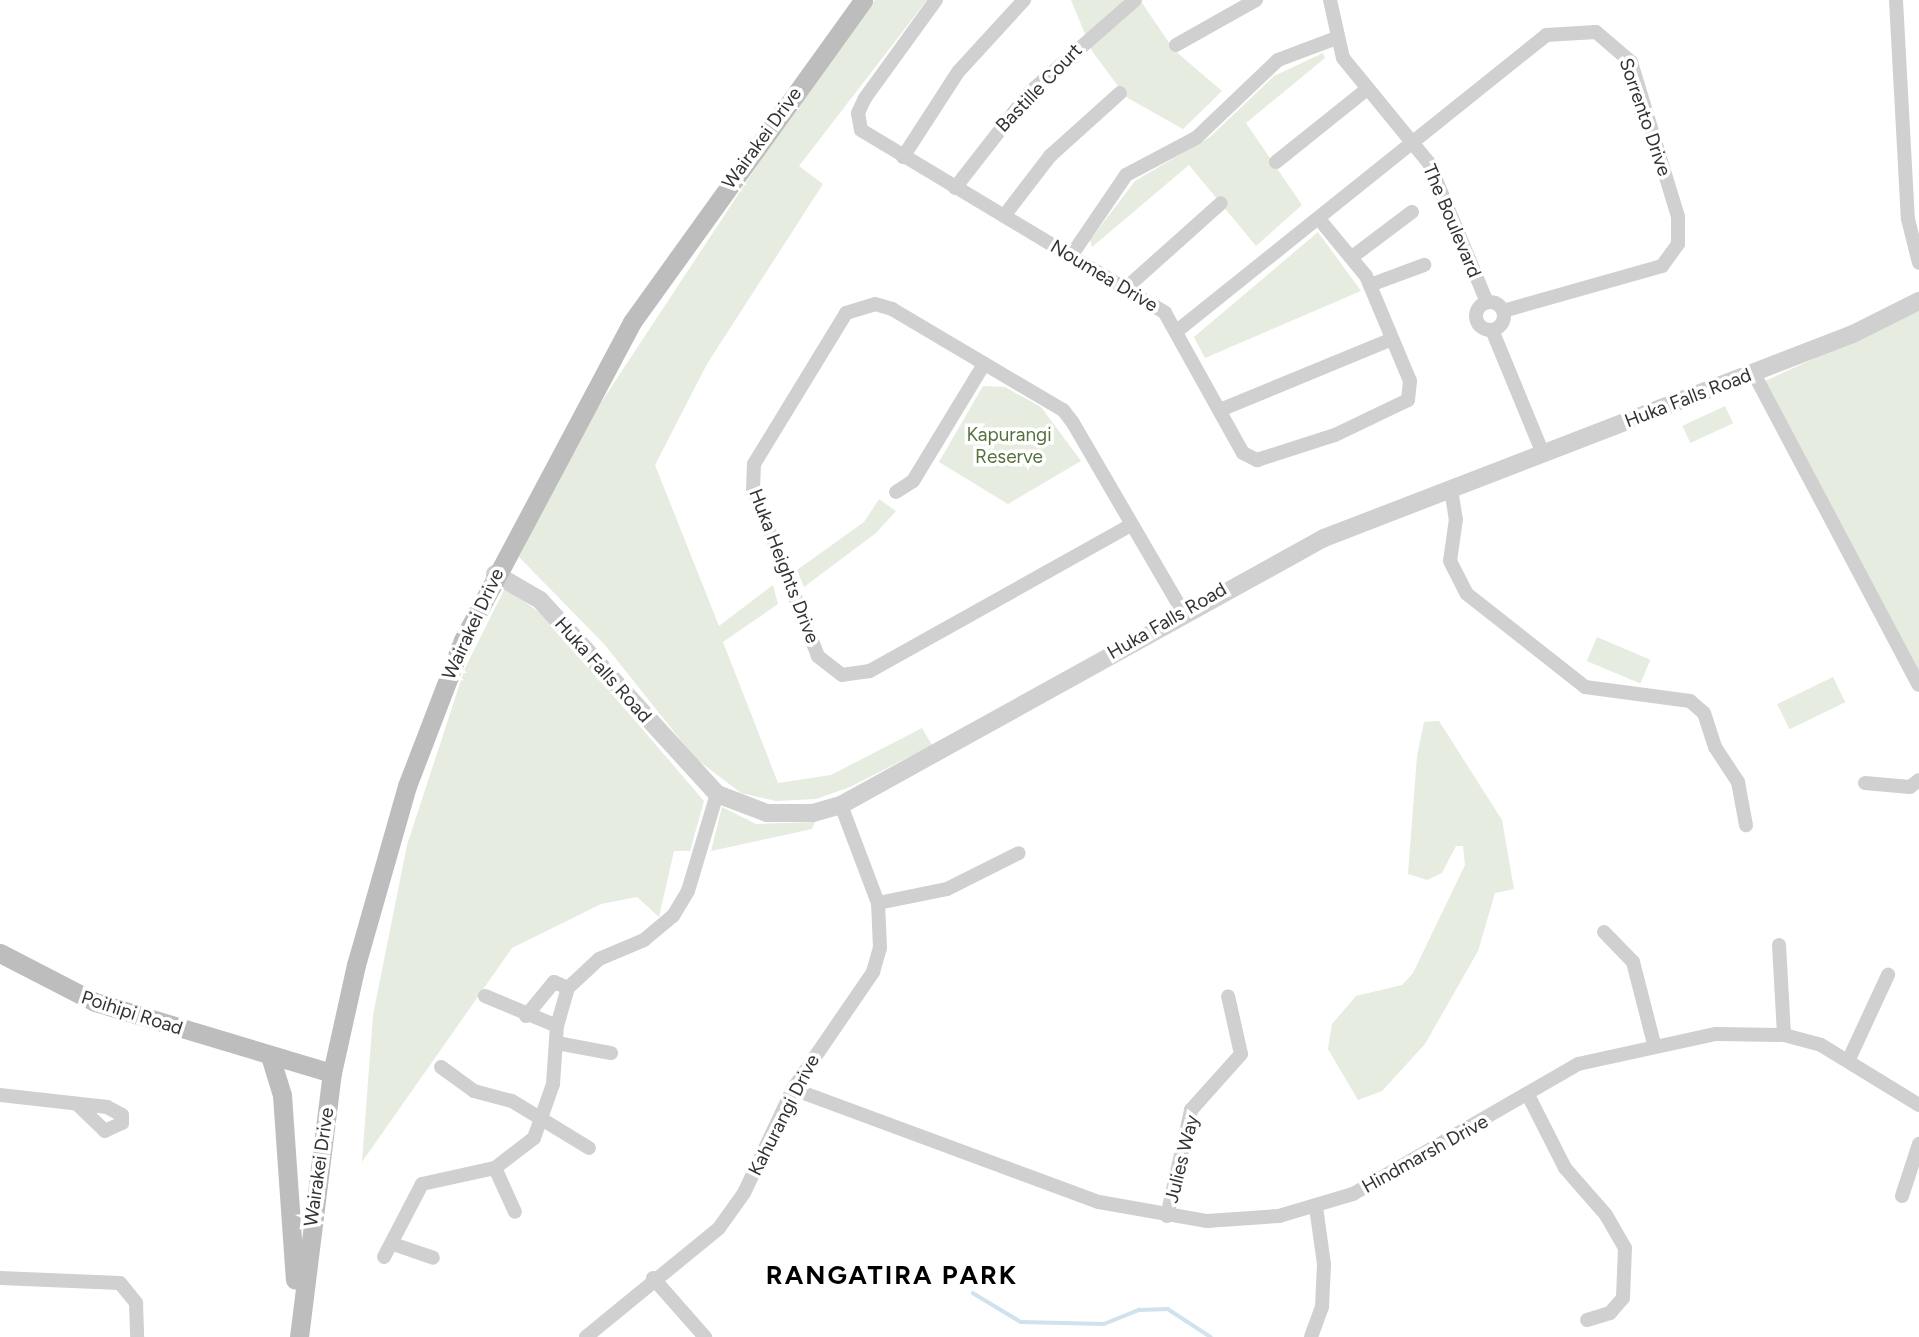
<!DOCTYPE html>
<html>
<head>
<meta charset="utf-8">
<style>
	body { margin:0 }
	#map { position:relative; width:1919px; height:1337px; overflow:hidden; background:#fff; font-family:Figtree,sans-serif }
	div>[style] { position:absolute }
	.green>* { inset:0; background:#e6ecdf; transform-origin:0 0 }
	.stream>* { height:3.5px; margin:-1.75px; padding:0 1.75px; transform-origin:1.75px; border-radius:1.75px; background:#cfe2ee }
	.minor>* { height:14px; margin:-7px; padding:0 7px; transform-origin:7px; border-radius:7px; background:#d0d0d0 }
	.minor>.ring { margin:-7px; padding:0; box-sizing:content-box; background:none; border:14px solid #d0d0d0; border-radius:50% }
	.tertiary>* { height:18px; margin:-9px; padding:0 9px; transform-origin:9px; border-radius:9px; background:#d0d0d0 }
	.secondary>* { height:19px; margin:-9.5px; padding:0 9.5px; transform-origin:9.5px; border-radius:9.5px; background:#bdbdbd }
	span { translate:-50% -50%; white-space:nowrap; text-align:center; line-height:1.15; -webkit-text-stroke:7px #fff; paint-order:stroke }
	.street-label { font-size:19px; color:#333 }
	.park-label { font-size:19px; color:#56703f }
	.district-label { font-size:26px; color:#000; font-weight:700; letter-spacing:2px }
</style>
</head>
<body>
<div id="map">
	<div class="green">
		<i style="clip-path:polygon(875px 0,927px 0,799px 166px,823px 184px,707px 364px,655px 465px,719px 626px,773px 585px,778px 604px,723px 642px,778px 783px,831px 775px,922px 728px,932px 745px,850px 787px,816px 799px,776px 801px,741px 793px,695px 758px,604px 644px,519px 557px,581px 433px,801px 99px)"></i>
		<i style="clip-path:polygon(1071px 0,1140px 0,1174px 50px,1222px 91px,1183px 129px,1126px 97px,1092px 51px)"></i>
		<i style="clip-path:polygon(1323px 53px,1325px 58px,1246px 123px,1302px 205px,1256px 246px,1189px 165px,1092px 247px,1090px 240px,1135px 181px,1210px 137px,1274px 76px)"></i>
		<i style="clip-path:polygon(1318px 232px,1361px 291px,1205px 358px,1194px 337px)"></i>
		<i style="clip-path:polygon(1919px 311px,1919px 674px,1765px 381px)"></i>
		<i style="clip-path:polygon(983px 386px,1005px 387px,1041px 407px,1081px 461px,1008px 504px,939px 462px)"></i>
		<i style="left:1725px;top:406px;width:19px;height:47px;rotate:65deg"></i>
		<i style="clip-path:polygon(879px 499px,896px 511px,876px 533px,804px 587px,797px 570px,864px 522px)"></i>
		<i style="clip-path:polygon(505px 588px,546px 617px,704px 801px,690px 851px,674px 851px,659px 917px,637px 897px,601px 904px,512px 948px,362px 1162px,373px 1015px,407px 845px,465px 668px)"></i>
		<i style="left:1597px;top:637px;width:58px;height:26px;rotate:23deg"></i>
		<i style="left:1833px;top:677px;width:28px;height:62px;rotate:64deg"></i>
		<i style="clip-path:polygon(1439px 721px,1502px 820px,1514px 889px,1495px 893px,1478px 951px,1425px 1044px,1382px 1091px,1358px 1100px,1328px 1049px,1332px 1024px,1356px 996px,1402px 985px,1413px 973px,1465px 865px,1463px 846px,1456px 846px,1442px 873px,1427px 880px,1408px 874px,1417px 756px,1424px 722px)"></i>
		<i style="clip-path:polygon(722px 807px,756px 824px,815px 822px,812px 829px,711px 851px)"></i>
	</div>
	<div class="stream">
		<i style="left:973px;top:1293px;width:56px;rotate:31.1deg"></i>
		<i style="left:1021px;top:1322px;width:83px;rotate:1.4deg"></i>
		<i style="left:1104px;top:1324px;width:38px;rotate:-22deg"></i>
		<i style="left:1139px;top:1310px;width:29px;rotate:-2deg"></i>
		<i style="left:1168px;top:1309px;width:51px;rotate:33.1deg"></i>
	</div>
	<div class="minor">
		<i style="left:936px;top:0;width:121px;rotate:125.9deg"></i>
		<i style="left:865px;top:98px;width:17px;rotate:115deg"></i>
		<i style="left:858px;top:113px;width:17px;rotate:80deg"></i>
		<i style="left:861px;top:130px;width:355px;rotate:31deg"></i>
		<i style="left:1165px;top:313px;width:160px;rotate:60.9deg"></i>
		<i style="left:1243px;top:453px;width:16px;rotate:27deg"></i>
		<i style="left:1257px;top:460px;width:82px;rotate:-17.8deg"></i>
		<i style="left:1335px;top:435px;width:81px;rotate:-25.6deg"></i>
		<i style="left:1408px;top:400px;width:19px;rotate:-84deg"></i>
		<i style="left:1410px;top:381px;width:114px;rotate:-112.7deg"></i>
		<i style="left:1366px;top:276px;width:74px;rotate:-129.5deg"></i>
		<i style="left:1330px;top:0;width:59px;rotate:77.4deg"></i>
		<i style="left:1343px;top:58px;width:136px;rotate:50.7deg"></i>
		<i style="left:1429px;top:163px;width:151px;rotate:67.4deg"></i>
		<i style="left:1896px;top:0;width:219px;rotate:86.9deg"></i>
		<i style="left:1908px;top:219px;width:45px;rotate:76deg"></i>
		<i style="left:1176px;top:45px;width:92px;rotate:-29.4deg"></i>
		<i style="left:903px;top:157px;width:101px;rotate:-57.1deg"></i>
		<i style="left:958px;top:72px;width:98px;rotate:-47.5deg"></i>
		<i style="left:1276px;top:162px;width:115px;rotate:-38.7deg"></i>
		<i style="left:955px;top:188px;width:120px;rotate:-52.1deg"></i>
		<i style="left:1029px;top:93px;width:141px;rotate:-41.3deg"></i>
		<i style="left:1004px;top:216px;width:76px;rotate:-52.5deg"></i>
		<i style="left:1050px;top:156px;width:94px;rotate:-42deg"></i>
		<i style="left:1071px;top:256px;width:98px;rotate:-55.8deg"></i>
		<i style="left:1126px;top:175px;width:79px;rotate:-27.9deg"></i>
		<i style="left:1196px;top:138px;width:113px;rotate:-43.6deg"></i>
		<i style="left:1278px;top:60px;width:60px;rotate:-20.6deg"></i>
		<i style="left:1352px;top:257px;width:75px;rotate:-36.9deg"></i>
		<i style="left:1370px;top:285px;width:58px;rotate:-20.3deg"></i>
		<i style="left:1126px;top:288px;width:127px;rotate:-41.8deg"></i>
		<i class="ring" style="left:1476px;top:302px;width:14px;height:14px"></i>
		<i style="left:1492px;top:330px;width:134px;rotate:67.6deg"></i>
		<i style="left:1177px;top:331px;width:473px;rotate:-38.7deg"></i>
		<i style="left:1546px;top:35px;width:50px;rotate:-3.4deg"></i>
		<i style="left:1596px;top:32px;width:46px;rotate:40.6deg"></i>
		<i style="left:1631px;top:62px;width:162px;rotate:73.1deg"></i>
		<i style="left:1678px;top:217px;width:27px;rotate:90deg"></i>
		<i style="left:1678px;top:244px;width:27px;rotate:126deg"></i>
		<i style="left:1662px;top:266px;width:165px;rotate:164.2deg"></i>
		<i style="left:1753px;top:372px;width:354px;rotate:62.1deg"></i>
		<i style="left:1220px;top:410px;width:186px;rotate:-22.4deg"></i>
		<i style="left:1451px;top:489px;width:30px;rotate:81deg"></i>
		<i style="left:1456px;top:519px;width:42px;rotate:98.1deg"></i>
		<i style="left:1450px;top:561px;width:37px;rotate:63deg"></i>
		<i style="left:1467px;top:594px;width:150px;rotate:38.2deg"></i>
		<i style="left:1585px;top:687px;width:106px;rotate:7.6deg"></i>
		<i style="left:1690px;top:701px;width:18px;rotate:41deg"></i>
		<i style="left:1704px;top:713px;width:36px;rotate:72deg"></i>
		<i style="left:1715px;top:747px;width:42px;rotate:56.7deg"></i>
		<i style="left:1738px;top:782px;width:44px;rotate:79.5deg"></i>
		<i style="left:896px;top:492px;width:20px;rotate:-33deg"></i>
		<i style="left:913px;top:481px;width:137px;rotate:-58.7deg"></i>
		<i style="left:1131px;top:525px;width:299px;rotate:150.8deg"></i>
		<i style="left:870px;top:671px;width:28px;rotate:172deg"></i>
		<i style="left:842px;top:675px;width:31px;rotate:-142deg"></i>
		<i style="left:818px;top:656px;width:177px;rotate:-111.5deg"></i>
		<i style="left:753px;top:491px;width:27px;rotate:-88deg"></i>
		<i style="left:754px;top:464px;width:177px;rotate:-58.6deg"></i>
		<i style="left:846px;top:313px;width:30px;rotate:-17deg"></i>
		<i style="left:875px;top:304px;width:18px;rotate:16deg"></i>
		<i style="left:892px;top:309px;width:199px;rotate:30.6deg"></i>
		<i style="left:1063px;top:410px;width:16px;rotate:52deg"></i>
		<i style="left:1073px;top:423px;width:219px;rotate:59.8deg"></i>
		<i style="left:1865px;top:783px;width:45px;rotate:5.1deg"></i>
		<i style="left:1910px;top:787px;width:11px;rotate:-38deg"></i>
		<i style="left:878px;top:903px;width:70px;rotate:-11.5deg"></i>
		<i style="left:947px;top:889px;width:80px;rotate:-26.6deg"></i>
		<i style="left:1604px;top:932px;width:42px;rotate:46deg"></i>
		<i style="left:1633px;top:962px;width:85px;rotate:75.6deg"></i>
		<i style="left:1779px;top:945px;width:90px;rotate:86.8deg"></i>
		<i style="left:485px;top:996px;width:78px;rotate:22.6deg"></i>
		<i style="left:526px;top:1016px;width:44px;rotate:-50.5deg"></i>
		<i style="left:554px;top:982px;width:15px;rotate:23deg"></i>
		<i style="left:557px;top:1043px;width:55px;rotate:10.5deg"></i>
		<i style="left:1849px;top:1059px;width:93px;rotate:-65.1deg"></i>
		<i style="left:441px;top:1067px;width:41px;rotate:36deg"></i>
		<i style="left:474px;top:1091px;width:39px;rotate:15deg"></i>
		<i style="left:512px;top:1101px;width:90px;rotate:31.4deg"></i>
		<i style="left:793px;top:1089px;width:326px;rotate:20.3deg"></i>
		<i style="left:1099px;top:1202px;width:110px;rotate:10deg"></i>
		<i style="left:1207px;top:1221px;width:72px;rotate:-4deg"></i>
		<i style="left:1279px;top:1216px;width:77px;rotate:-16.6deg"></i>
		<i style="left:1353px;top:1194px;width:260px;rotate:-30deg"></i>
		<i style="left:1578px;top:1064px;width:141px;rotate:-12.3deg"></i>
		<i style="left:1716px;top:1034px;width:68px;rotate:0.8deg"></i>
		<i style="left:1784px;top:1035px;width:38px;rotate:15deg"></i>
		<i style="left:1821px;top:1045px;width:115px;rotate:31.5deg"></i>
		<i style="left:0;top:1095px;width:108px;rotate:6.4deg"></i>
		<i style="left:107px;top:1107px;width:17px;rotate:28deg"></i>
		<i style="left:122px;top:1115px;width:8px;rotate:90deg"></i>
		<i style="left:122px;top:1123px;width:19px;rotate:155deg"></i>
		<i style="left:105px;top:1131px;width:37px;rotate:-136deg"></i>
		<i style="left:1528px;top:1095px;width:82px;rotate:63.1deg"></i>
		<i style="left:1565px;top:1168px;width:62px;rotate:48.9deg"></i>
		<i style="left:1606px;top:1215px;width:38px;rotate:60deg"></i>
		<i style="left:1625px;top:1248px;width:50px;rotate:92.3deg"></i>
		<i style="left:1623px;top:1298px;width:20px;rotate:131deg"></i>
		<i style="left:1610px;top:1313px;width:24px;rotate:163deg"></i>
		<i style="left:495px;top:1168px;width:48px;rotate:65.6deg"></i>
		<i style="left:1902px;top:1196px;width:55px;rotate:-71.9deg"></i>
		<i style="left:1167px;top:1216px;width:109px;rotate:-77.2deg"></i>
		<i style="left:1191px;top:1110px;width:75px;rotate:-48.2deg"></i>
		<i style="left:1241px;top:1054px;width:59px;rotate:-102.6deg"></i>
		<i style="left:396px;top:1245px;width:39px;rotate:19deg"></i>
		<i style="left:384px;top:1257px;width:82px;rotate:-62.5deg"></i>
		<i style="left:422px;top:1184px;width:75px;rotate:-12.4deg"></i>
		<i style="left:495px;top:1168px;width:49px;rotate:-37.6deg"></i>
		<i style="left:534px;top:1138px;width:57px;rotate:-70.6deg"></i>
		<i style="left:553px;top:1084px;width:58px;rotate:-86.1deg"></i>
		<i style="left:557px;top:1026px;width:40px;rotate:-74deg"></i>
		<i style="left:568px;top:988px;width:42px;rotate:-43.1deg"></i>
		<i style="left:599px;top:959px;width:49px;rotate:-22.9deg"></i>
		<i style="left:644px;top:940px;width:38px;rotate:-40deg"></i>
		<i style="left:673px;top:916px;width:29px;rotate:-59deg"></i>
		<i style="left:688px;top:891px;width:101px;rotate:-73.4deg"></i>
		<i style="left:0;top:1278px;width:120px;rotate:2.4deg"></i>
		<i style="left:120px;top:1283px;width:26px;rotate:51deg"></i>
		<i style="left:136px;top:1303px;width:34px;rotate:88deg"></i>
		<i style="left:653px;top:1278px;width:79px;rotate:48.6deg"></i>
		<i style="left:586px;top:1337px;width:172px;rotate:-39.3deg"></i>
		<i style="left:719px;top:1228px;width:43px;rotate:-54.5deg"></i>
		<i style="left:744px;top:1193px;width:115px;rotate:-64.8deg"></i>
		<i style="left:793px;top:1089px;width:142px;rotate:-55.6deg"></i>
		<i style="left:873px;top:972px;width:25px;rotate:-74deg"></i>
		<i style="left:880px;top:948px;width:45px;rotate:-92.5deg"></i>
		<i style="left:878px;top:903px;width:105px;rotate:-110.7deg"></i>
		<i style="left:1311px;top:1337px;width:32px;rotate:-70deg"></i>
		<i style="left:1322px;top:1307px;width:43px;rotate:-87.3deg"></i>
		<i style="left:1324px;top:1264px;width:58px;rotate:-98deg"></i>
	</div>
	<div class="tertiary">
		<i style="left:495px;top:574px;width:52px;rotate:30deg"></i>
		<i style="left:540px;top:600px;width:263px;rotate:47.6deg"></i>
		<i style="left:717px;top:794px;width:53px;rotate:20.8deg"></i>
		<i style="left:767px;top:813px;width:46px"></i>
		<i style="left:813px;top:813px;width:29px;rotate:-16deg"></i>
		<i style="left:841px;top:805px;width:552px;rotate:-28.93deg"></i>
		<i style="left:1324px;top:538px;width:567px;rotate:-21.09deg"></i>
		<i style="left:1853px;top:334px;width:74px;rotate:-26.6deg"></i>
	</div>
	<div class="secondary">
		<i style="left:0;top:953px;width:107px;rotate:27.3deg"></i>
		<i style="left:95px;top:1002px;width:247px;rotate:16.7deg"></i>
		<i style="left:270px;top:1056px;width:41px;rotate:72.9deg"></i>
		<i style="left:282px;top:1095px;width:185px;rotate:86deg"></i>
		<i style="left:299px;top:1337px;width:266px;rotate:-82.9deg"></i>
		<i style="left:332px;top:1073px;width:111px;rotate:-77.5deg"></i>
		<i style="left:356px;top:965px;width:186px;rotate:-74.1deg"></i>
		<i style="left:407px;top:786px;width:156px;rotate:-69deg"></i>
		<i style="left:463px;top:640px;width:360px;rotate:-62deg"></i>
		<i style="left:632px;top:322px;width:396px;rotate:-54.3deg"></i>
	</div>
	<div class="street-label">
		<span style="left:1039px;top:88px;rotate:-46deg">Bastille Court</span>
		<span style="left:1645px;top:117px;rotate:71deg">Sorrento Drive</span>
		<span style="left:762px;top:138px;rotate:-54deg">Wairakei Drive</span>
		<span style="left:1452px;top:221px;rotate:67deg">The Boulevard</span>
		<span style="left:1104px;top:276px;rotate:31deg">Noumea Drive</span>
		<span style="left:1688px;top:398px;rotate:-21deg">Huka Falls Road</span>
		<span style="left:784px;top:566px;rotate:69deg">Huka Heights Drive</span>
		<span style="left:1167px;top:621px;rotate:-30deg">Huka Falls Road</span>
		<span style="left:473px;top:624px;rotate:-65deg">Wairakei Drive</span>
		<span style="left:603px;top:670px;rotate:48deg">Huka Falls Road</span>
		<span style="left:132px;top:1013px;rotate:18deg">Poihipi Road</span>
		<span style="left:784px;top:1115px;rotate:-63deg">Kahurangi Drive</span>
		<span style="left:1425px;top:1154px;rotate:-29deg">Hindmarsh Drive</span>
		<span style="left:1182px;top:1159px;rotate:-76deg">Julies Way</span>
		<span style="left:319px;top:1167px;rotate:-82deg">Wairakei Drive</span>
	</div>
	<div class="park-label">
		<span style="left:1009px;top:446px">Kapurangi<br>Reserve</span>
	</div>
	<div class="district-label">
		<span style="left:892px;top:1276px">RANGATIRA PARK</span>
	</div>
</div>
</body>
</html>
